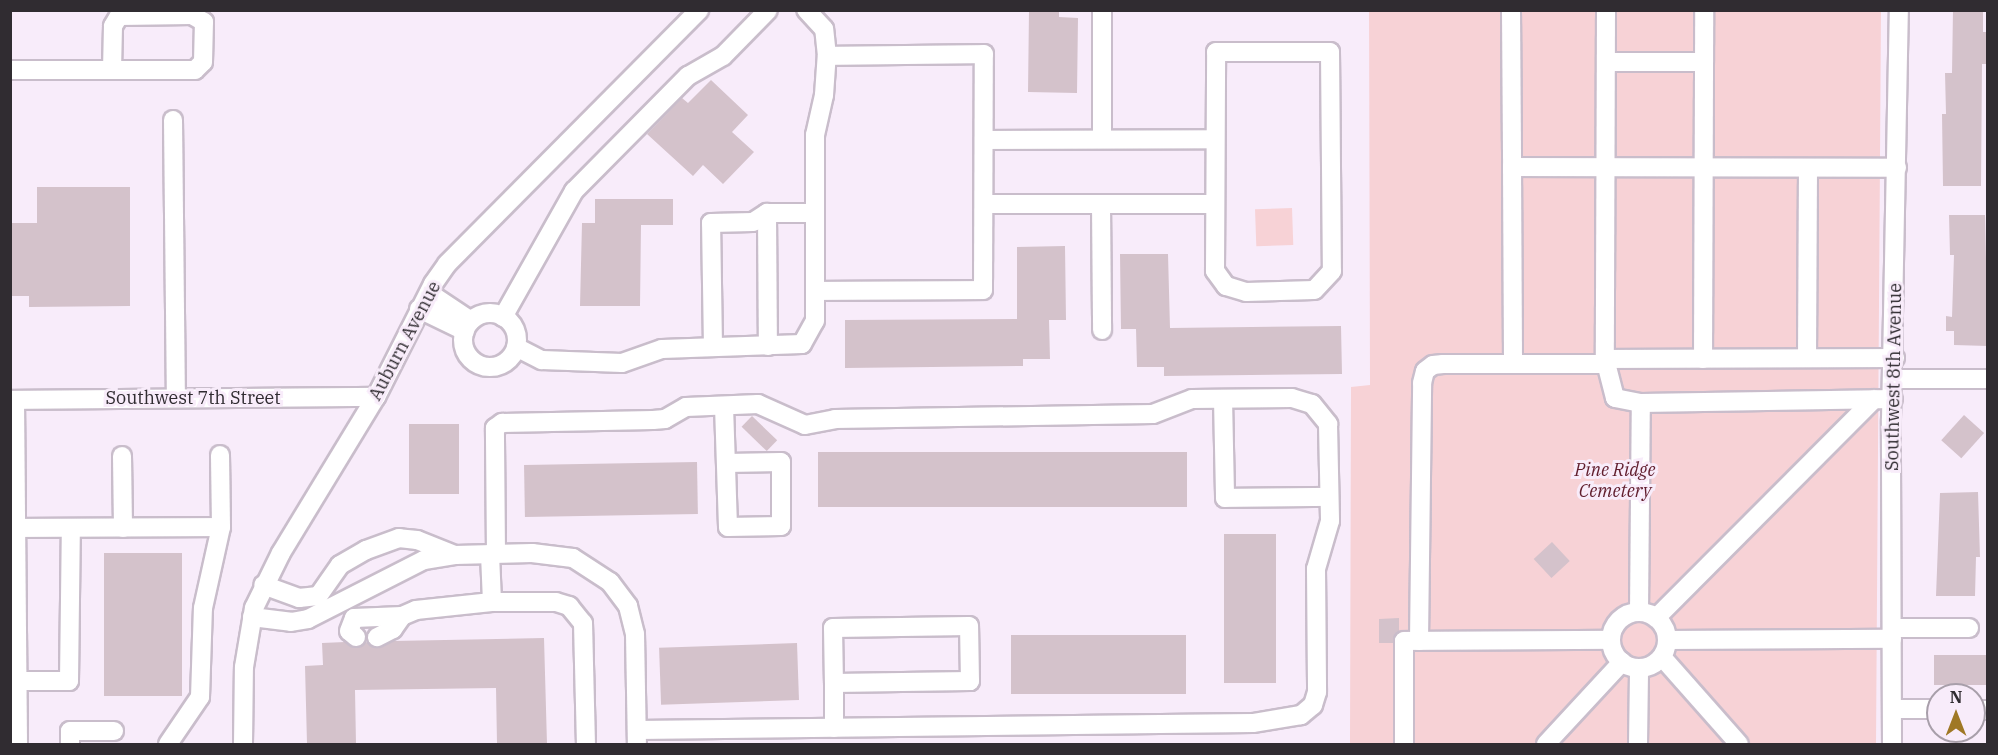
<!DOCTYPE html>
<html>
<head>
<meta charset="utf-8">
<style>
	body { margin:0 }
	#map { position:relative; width:1998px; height:755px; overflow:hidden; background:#f8ecfa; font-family:"IBM Plex Serif",serif }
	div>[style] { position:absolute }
	.green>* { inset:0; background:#f7d2d6; transform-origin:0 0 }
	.building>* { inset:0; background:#d4c2cb; transform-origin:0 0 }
	.roads { filter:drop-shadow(2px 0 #c9bdcb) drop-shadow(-2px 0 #c9bdcb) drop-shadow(0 2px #c9bdcb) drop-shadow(0 -2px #c9bdcb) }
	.minor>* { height:18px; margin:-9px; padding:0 9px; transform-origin:9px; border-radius:9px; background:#fff }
	.minor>.ring { margin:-9px; padding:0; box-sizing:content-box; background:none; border:18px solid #fff; border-radius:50% }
	span { translate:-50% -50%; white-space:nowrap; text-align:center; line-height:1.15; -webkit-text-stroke:6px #f8ecfa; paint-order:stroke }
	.street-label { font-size:18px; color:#302c31 }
	.park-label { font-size:18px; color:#611e2e; font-style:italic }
	.frame { position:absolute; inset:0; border:12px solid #302c31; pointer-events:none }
	.north { position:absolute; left:1926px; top:683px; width:60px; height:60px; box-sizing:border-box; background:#f8ecfa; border:2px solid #a89faa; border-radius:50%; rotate:0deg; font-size:16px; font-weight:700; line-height:24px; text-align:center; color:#302c31 }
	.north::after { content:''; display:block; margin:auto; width:21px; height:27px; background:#9f7825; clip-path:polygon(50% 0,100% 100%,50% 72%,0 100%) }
</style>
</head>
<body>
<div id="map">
	<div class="green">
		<i style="clip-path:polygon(1369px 11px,1881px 11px,1876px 744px,1350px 744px,1351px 387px,1370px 385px)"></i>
		<i style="left:1292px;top:208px;width:37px;height:37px;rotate:88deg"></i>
	</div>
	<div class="building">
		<i style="clip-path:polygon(1029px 10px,1059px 10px,1059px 17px,1078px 18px,1077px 93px,1028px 92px)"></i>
		<i style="clip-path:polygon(1953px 10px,1983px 10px,1983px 32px,1988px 32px,1988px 64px,1982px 64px,1981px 186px,1943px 186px,1942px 114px,1946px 114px,1945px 73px,1952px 73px)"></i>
		<i style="clip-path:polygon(711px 80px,748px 115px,732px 132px,754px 152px,723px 184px,703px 165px,693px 176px,647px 134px,682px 98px,688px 103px)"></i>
		<i style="clip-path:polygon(37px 187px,130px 187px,130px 306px,29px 307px,29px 296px,10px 296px,10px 223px,37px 223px)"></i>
		<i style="clip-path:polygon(595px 199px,673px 199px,673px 225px,641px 225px,640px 306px,580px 306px,582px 223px,595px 223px)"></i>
		<i style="clip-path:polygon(1949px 215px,1985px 215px,1988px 346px,1954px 345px,1954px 331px,1946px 331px,1946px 316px,1952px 317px,1954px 255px,1950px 255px)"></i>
		<i style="clip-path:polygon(1065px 246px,1066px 320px,1049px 320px,1050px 359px,1023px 359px,1023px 366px,845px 368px,845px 320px,1017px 319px,1017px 247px)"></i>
		<i style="clip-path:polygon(1120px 254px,1168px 254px,1170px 328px,1341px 326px,1342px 374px,1164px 376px,1164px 367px,1137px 367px,1136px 329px,1121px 329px)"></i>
		<i style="left:1964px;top:415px;width:27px;height:34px;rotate:42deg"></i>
		<i style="left:752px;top:416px;width:35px;height:15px;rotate:44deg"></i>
		<i style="left:409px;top:424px;width:50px;height:70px"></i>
		<i style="left:1187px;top:452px;width:55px;height:369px;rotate:90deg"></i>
		<i style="left:697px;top:462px;width:52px;height:173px;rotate:89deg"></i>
		<i style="clip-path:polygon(1978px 492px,1980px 557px,1976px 557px,1975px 596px,1936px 596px,1940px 493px)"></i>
		<i style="left:1224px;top:534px;width:52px;height:149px"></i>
		<i style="left:1552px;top:542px;width:26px;height:25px;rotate:47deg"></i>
		<i style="left:104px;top:553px;width:78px;height:143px"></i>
		<i style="clip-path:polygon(1399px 618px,1399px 631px,1393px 643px,1379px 643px,1379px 619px)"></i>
		<i style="left:1186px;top:635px;width:59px;height:175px;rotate:90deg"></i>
		<i style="clip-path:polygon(544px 638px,547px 744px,497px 744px,496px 688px,355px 690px,356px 744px,307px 744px,305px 666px,323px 665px,322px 643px,345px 642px,355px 648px,367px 642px,377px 648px,393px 641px)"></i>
		<i style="left:797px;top:643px;width:57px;height:138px;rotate:88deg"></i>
		<i style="left:1934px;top:655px;width:54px;height:30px"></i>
	</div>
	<div class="roads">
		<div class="minor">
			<i style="left:1102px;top:10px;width:129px;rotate:90deg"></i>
			<i style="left:1511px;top:10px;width:157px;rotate:89.6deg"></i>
			<i style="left:1512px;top:167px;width:385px;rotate:0.1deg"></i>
			<i style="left:1606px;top:10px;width:349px;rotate:90.2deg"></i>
			<i style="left:1605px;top:359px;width:290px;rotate:-0.2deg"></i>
			<i style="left:1216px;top:52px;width:114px"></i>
			<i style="left:1330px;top:52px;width:219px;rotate:89.5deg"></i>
			<i style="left:1332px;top:271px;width:26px;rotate:133deg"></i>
			<i style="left:1314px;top:290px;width:68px;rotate:178.3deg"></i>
			<i style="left:1246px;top:292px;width:21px;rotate:-163deg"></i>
			<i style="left:1226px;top:286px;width:19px;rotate:-126deg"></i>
			<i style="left:1215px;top:271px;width:219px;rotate:-89.7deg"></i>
			<i style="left:1606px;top:62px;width:98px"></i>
			<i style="left:10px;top:70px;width:185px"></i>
			<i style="left:195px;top:70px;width:11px;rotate:-45deg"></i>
			<i style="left:203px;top:62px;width:40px;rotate:-88.6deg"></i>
			<i style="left:204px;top:22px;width:14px;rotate:-150deg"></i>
			<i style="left:192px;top:15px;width:73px;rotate:179.2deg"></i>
			<i style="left:119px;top:16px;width:12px;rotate:121deg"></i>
			<i style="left:113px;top:26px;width:44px;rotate:91.3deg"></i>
			<i style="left:173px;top:120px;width:278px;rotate:89.4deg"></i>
			<i style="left:984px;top:140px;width:231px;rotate:-0.2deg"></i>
			<i style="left:1512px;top:167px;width:197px;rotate:89.7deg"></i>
			<i style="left:984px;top:204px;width:230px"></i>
			<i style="left:1101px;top:204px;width:126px;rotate:89.5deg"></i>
			<i style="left:767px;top:213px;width:133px;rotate:89.6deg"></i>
			<i style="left:815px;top:291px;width:168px;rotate:-0.3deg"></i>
			<i style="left:983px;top:290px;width:236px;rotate:-89.8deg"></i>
			<i style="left:984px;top:54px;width:157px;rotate:179.3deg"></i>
			<i style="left:429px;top:293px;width:50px;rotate:33.7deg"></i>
			<i style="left:419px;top:309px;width:51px;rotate:25.6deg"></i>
			<i class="ring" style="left:463px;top:313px;width:36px;height:36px"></i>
			<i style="left:503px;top:317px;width:145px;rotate:-60.6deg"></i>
			<i style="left:574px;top:191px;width:162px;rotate:-45.3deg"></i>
			<i style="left:688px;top:76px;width:40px;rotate:-29.7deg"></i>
			<i style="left:723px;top:56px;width:64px;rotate:-45.6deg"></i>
			<i style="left:516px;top:347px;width:29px;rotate:27deg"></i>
			<i style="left:542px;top:360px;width:80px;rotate:2.1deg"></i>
			<i style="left:622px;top:363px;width:42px;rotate:-19.3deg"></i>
			<i style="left:662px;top:349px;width:140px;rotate:-2deg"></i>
			<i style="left:802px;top:344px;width:26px;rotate:-61deg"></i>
			<i style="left:815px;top:321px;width:186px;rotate:-90deg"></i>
			<i style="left:815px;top:135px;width:41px;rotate:-77.3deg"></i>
			<i style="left:824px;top:95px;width:39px;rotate:-86deg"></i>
			<i style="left:827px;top:56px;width:27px;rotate:-96deg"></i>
			<i style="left:824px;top:29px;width:26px;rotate:-133deg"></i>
			<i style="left:713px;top:347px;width:124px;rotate:-90.9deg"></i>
			<i style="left:711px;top:223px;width:42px;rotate:-1.4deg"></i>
			<i style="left:753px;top:222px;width:17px;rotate:-33deg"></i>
			<i style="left:767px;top:213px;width:48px"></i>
			<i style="left:1807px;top:358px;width:190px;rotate:-89.7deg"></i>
			<i style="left:1605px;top:359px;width:40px;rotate:75.6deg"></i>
			<i style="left:1615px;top:398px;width:26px;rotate:11deg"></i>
			<i style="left:1641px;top:403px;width:252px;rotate:-0.9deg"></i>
			<i style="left:1703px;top:359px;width:349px;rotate:-89.8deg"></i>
			<i style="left:1894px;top:379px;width:94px"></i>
			<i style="left:1223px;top:399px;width:99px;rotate:88.8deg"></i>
			<i style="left:1225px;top:498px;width:104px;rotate:-0.6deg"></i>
			<i style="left:10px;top:400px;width:366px;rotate:-0.5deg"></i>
			<i style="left:15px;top:400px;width:344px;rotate:89.5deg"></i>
			<i style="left:724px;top:406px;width:121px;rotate:88.1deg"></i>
			<i style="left:728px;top:527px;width:53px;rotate:-1.1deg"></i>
			<i style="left:781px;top:526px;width:64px;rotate:-90deg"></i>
			<i style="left:781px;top:462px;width:54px;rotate:178.9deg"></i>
			<i style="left:122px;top:456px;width:72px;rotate:89.2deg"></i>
			<i style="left:16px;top:528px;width:205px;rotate:-0.3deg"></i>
			<i style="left:221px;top:527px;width:72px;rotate:-90.8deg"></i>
			<i style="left:490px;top:554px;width:48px;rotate:87.6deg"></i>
			<i style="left:492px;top:602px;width:64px"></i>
			<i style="left:556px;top:602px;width:14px;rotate:17deg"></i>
			<i style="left:569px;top:606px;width:22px;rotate:51deg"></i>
			<i style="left:583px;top:623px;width:121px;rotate:88.6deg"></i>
			<i style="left:496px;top:554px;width:126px;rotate:-90.5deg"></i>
			<i style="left:495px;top:428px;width:9px;rotate:-36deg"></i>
			<i style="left:502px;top:423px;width:151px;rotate:-1.1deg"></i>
			<i style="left:653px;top:420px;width:12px;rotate:-5deg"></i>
			<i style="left:665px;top:419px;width:24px;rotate:-30deg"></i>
			<i style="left:686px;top:407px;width:72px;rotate:-2.4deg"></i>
			<i style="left:758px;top:404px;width:51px;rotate:24.1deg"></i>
			<i style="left:805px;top:425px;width:31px;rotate:-11deg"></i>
			<i style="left:835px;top:419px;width:318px;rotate:-0.9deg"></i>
			<i style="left:1153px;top:414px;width:42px;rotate:-21deg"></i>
			<i style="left:1192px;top:399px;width:100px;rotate:-0.6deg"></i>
			<i style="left:1292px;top:398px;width:21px;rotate:17deg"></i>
			<i style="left:1312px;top:404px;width:26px;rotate:51deg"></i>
			<i style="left:1328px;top:424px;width:97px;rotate:88.8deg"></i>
			<i style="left:1330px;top:521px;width:50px;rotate:106.3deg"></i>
			<i style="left:1316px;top:569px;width:123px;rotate:89.5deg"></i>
			<i style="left:1317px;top:692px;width:14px;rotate:107deg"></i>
			<i style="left:1313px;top:705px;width:16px;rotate:140deg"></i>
			<i style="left:1301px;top:715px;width:49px;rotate:170.5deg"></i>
			<i style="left:1253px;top:723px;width:616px;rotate:179.35deg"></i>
			<i style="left:455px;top:555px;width:77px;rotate:-1.5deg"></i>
			<i style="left:532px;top:553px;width:41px;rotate:7deg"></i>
			<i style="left:573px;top:558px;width:44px;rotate:33deg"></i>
			<i style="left:610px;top:582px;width:30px;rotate:53deg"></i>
			<i style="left:628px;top:606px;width:29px;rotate:76deg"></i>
			<i style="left:635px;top:634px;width:110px;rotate:89deg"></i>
			<i style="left:1639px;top:612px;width:209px;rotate:-89.5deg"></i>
			<i class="ring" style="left:1611px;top:612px;width:38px;height:38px"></i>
			<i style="left:402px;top:616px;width:15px;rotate:-23deg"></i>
			<i style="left:416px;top:610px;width:76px;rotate:-6deg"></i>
			<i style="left:252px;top:617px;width:39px;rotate:7deg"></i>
			<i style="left:291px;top:622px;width:17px;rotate:-10deg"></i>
			<i style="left:308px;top:619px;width:130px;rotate:-27deg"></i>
			<i style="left:424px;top:560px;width:31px;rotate:-9deg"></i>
			<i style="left:455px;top:555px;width:41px;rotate:-158.5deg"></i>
			<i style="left:417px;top:540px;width:18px;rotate:-174deg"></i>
			<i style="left:399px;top:538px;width:35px;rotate:160deg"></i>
			<i style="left:366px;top:550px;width:30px;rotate:150deg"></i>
			<i style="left:340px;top:565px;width:38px;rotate:125deg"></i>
			<i style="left:318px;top:596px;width:19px;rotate:174deg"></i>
			<i style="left:299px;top:598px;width:38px;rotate:-160deg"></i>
			<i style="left:1656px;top:618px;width:309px;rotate:-45.1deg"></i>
			<i style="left:1892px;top:628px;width:77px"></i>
			<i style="left:356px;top:637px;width:9px;rotate:-139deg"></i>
			<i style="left:349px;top:631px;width:14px;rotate:-69deg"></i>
			<i style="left:354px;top:618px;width:48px;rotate:-2.4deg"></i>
			<i style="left:402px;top:616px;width:16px;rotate:125deg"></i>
			<i style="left:393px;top:629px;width:18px;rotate:153deg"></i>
			<i style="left:1667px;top:640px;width:225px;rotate:-0.3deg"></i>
			<i style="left:1419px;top:641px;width:258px;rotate:-89.3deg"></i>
			<i style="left:1422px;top:383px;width:12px;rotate:-76deg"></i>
			<i style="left:1425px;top:371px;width:10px;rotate:-37deg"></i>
			<i style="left:1433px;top:365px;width:10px;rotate:-6deg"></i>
			<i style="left:1443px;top:364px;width:163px"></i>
			<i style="left:1662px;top:657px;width:116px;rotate:48.5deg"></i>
			<i style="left:17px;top:681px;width:52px"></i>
			<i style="left:69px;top:681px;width:153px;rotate:-89.3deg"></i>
			<i style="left:834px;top:683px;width:136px;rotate:-0.8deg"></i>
			<i style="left:970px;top:681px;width:55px;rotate:-91deg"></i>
			<i style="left:969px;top:626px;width:136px;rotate:179.2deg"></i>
			<i style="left:833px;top:628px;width:55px;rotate:89deg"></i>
			<i style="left:834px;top:683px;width:45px;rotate:90deg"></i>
			<i style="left:1892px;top:709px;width:46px"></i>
			<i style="left:1974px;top:710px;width:14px"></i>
			<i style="left:70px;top:744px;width:13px;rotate:-90deg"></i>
			<i style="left:70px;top:731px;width:44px"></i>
			<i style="left:168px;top:744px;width:57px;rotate:-55.8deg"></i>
			<i style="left:200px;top:697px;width:89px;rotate:-88.1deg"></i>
			<i style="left:203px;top:608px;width:83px;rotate:-77.5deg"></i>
			<i style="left:243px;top:744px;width:77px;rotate:-89.3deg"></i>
			<i style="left:244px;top:667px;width:60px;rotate:-80.4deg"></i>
			<i style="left:254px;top:608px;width:61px;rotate:-63.9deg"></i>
			<i style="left:281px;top:553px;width:183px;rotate:-58.7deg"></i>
			<i style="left:376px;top:397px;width:127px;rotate:-63.2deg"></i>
			<i style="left:433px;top:284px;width:24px;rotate:-55deg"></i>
			<i style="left:447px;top:264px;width:358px;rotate:-45.2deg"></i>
			<i style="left:1404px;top:744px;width:103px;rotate:-90deg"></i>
			<i style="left:1404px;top:641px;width:207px;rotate:-0.3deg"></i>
			<i style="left:1546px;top:744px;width:112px;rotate:-47.2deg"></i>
			<i style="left:1638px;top:744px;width:76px;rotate:-89.2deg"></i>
			<i style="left:1892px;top:744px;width:325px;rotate:-90.2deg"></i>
			<i style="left:1891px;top:419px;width:409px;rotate:-88.9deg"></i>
		</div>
	</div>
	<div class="street-label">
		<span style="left:405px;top:341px;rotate:-62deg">Auburn Avenue</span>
		<span style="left:1894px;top:377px;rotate:-89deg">Southwest 8th Avenue</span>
		<span style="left:193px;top:398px">Southwest 7th Street</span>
	</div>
	<div class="park-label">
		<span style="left:1615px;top:481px">Pine Ridge<br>Cemetery</span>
	</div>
	<div class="frame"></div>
	<div class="north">N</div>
</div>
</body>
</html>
